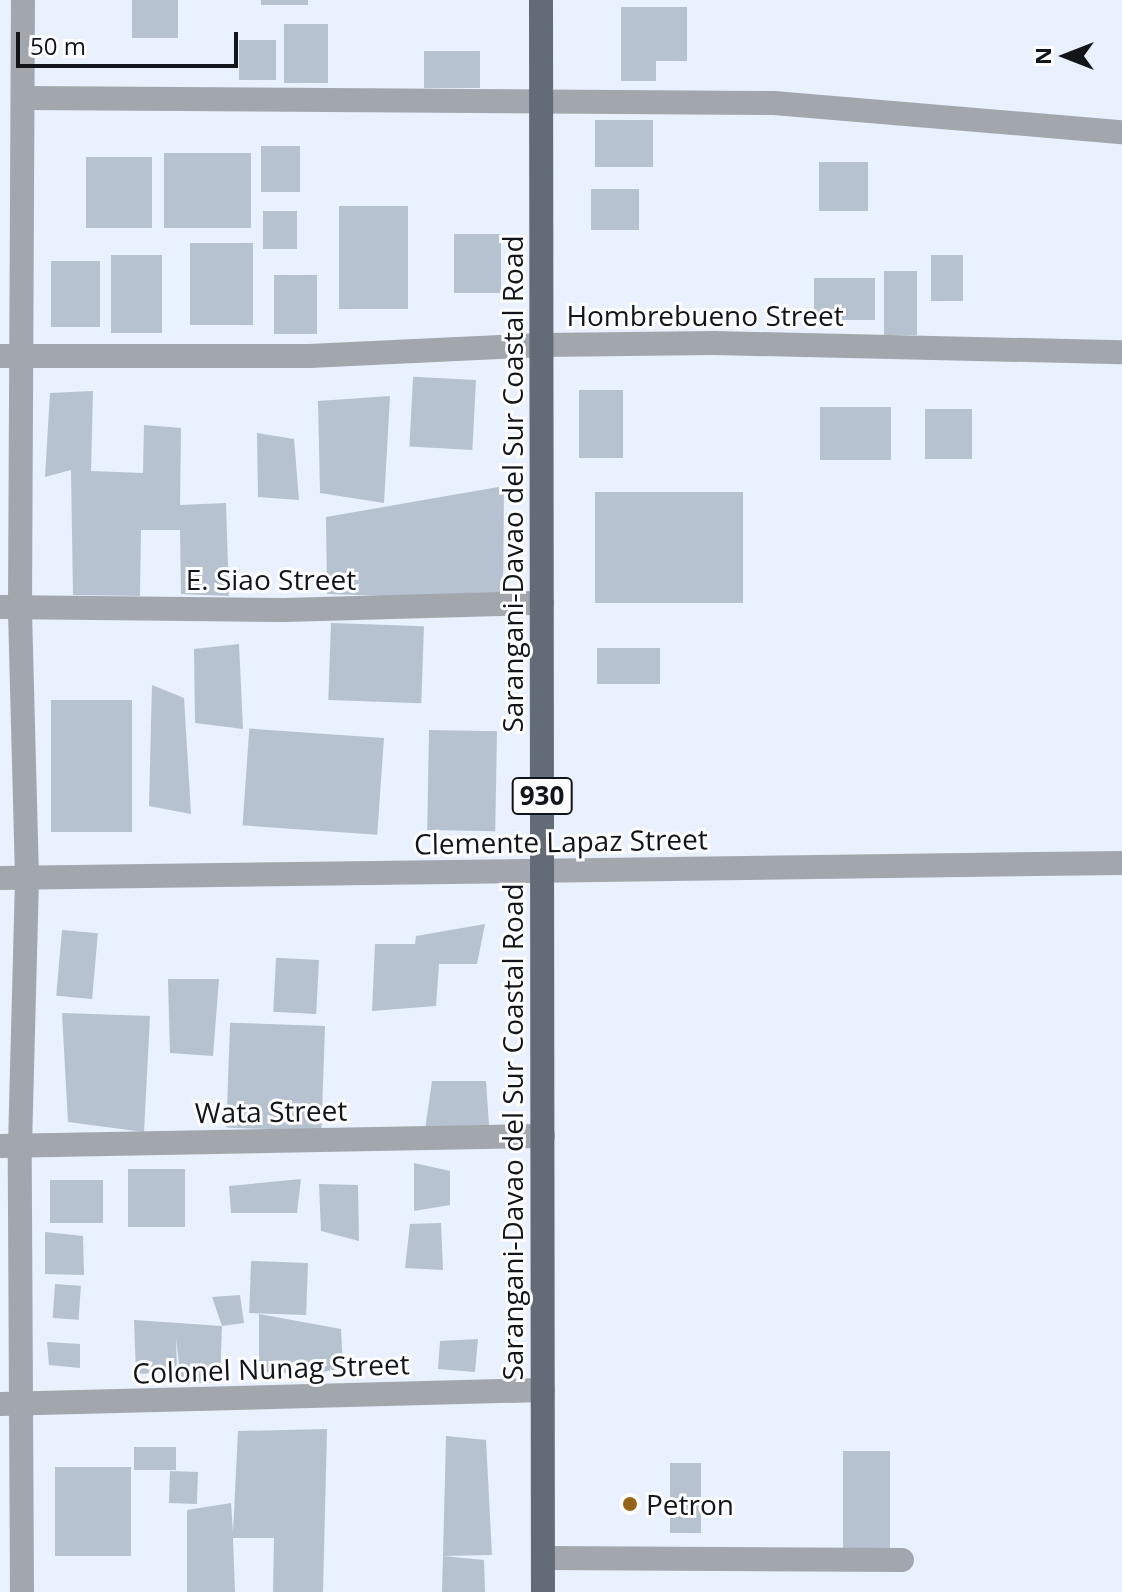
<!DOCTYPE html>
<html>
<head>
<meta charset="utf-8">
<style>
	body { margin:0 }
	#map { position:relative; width:1122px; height:1592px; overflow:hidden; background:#e8f1fd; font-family:"Open Sans",sans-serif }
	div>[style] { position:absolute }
	.building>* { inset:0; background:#b7c2d0; transform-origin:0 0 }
	.minor>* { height:24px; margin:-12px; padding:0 12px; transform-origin:12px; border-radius:12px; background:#a2a7ad }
	.tertiary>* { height:24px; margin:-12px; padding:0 12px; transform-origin:12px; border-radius:12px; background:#a2a7ad }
	.primary>* { height:24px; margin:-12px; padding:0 12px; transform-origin:12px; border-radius:12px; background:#636b76 }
	.dots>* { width:22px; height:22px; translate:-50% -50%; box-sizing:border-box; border:4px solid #fdfdfd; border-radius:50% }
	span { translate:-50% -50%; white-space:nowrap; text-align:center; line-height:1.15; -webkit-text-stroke:6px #fdfdfd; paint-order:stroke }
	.shield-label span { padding:2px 6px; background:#fdfdfd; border:2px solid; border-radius:6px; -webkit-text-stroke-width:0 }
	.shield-label { font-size:26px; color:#12151a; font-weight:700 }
	.street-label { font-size:28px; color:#12151a }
	.poi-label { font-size:28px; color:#12151a }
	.left { translate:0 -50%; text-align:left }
	.north { position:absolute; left:1026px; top:16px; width:80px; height:80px; -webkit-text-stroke:6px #fdfdfd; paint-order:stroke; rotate:270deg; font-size:22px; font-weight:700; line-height:32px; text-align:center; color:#12151a }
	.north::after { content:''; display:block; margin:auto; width:28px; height:36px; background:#12151a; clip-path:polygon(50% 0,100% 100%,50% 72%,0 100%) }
	.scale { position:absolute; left:16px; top:32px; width:222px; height:36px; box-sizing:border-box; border:4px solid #12151a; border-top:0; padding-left:10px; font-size:24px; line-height:28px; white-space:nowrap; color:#12151a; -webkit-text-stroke:6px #fdfdfd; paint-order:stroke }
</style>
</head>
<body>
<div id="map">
	<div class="building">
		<i style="left:132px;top:0;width:46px;height:38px"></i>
		<i style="left:261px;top:0;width:47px;height:5px"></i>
		<i style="clip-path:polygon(621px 7px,687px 7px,687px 61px,656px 61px,656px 81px,621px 81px)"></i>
		<i style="left:284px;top:24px;width:44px;height:59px"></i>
		<i style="left:239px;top:40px;width:37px;height:40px"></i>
		<i style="left:424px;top:51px;width:56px;height:37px"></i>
		<i style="left:595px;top:120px;width:58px;height:47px"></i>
		<i style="left:261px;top:146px;width:39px;height:46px"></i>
		<i style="left:164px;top:153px;width:87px;height:75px"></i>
		<i style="left:86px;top:157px;width:66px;height:71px"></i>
		<i style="left:819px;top:162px;width:49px;height:49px"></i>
		<i style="left:591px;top:189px;width:48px;height:41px"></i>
		<i style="left:339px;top:206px;width:69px;height:103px"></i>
		<i style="left:263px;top:211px;width:34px;height:38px"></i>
		<i style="left:454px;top:234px;width:47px;height:59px"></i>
		<i style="left:190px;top:243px;width:63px;height:82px"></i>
		<i style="left:111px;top:255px;width:51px;height:78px"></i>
		<i style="left:931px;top:255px;width:32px;height:46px"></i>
		<i style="left:51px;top:261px;width:49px;height:66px"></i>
		<i style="left:884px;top:271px;width:33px;height:64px"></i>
		<i style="left:274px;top:275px;width:43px;height:59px"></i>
		<i style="left:814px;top:278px;width:61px;height:42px"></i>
		<i style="left:476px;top:380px;width:70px;height:63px;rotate:93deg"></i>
		<i style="left:579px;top:390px;width:44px;height:68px"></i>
		<i style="clip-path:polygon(93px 391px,91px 471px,143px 473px,144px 425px,181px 428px,180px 505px,226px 503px,229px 596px,181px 594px,180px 530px,141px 530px,140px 596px,73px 595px,71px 470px,45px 477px,50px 393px)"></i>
		<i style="clip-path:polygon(390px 396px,384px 503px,320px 493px,318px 401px)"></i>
		<i style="left:820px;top:407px;width:71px;height:53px"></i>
		<i style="left:925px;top:409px;width:47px;height:50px"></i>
		<i style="clip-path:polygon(257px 433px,294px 439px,299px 500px,258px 497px)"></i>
		<i style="clip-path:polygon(504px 486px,503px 600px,327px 594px,326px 517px)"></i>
		<i style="left:595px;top:492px;width:148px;height:111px"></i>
		<i style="left:331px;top:623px;width:93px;height:77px;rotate:2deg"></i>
		<i style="clip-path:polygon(239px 644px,243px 729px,195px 723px,194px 649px)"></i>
		<i style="left:597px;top:648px;width:63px;height:36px"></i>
		<i style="clip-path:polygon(152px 685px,184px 698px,191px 814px,149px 806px)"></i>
		<i style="left:132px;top:700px;width:132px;height:81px;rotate:90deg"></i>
		<i style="left:429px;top:730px;width:68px;height:100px;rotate:1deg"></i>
		<i style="left:384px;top:738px;width:97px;height:135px;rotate:94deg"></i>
		<i style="clip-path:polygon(485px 924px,477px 964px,439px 964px,436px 1006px,372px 1011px,375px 944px,415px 944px,416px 936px)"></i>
		<i style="left:62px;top:930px;width:36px;height:66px;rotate:5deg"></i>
		<i style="left:319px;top:960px;width:54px;height:43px;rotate:93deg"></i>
		<i style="clip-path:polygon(168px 979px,219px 979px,213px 1056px,170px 1053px)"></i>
		<i style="clip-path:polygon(62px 1013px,150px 1016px,144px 1132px,68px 1122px)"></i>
		<i style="left:325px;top:1026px;width:105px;height:95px;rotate:92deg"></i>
		<i style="clip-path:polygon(432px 1081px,486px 1081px,489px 1125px,425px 1130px)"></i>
		<i style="clip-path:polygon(414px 1163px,450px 1171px,450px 1205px,414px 1211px)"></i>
		<i style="left:128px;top:1169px;width:57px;height:58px"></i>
		<i style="clip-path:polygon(301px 1179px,297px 1213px,231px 1213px,229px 1186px)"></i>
		<i style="left:50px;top:1180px;width:53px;height:43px"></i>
		<i style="clip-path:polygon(319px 1184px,358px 1185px,359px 1241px,321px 1231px)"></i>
		<i style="clip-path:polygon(441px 1223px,443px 1270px,405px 1268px,410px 1224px)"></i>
		<i style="clip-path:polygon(45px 1232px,83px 1236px,84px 1275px,45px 1274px)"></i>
		<i style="left:251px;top:1261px;width:57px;height:52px;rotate:2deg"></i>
		<i style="left:55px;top:1284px;width:26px;height:34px;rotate:4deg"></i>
		<i style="clip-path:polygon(240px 1295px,244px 1323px,222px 1326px,220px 1383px,181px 1383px,176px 1337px,177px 1372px,136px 1374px,134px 1320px,222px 1326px,212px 1297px)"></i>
		<i style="clip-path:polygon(259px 1314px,341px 1329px,343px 1368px,313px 1374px,259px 1372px)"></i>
		<i style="clip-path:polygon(478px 1339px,475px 1372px,438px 1369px,440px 1341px)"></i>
		<i style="clip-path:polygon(47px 1342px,80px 1344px,80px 1368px,49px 1365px)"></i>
		<i style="clip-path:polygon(327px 1429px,323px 1592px,273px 1592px,274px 1538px,233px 1538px,235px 1592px,187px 1592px,187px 1510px,231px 1503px,233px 1533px,238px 1431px)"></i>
		<i style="clip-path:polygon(446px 1436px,486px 1440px,492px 1555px,443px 1556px,484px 1560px,485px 1592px,442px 1592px,443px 1556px)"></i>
		<i style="left:134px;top:1447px;width:42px;height:23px"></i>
		<i style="left:843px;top:1451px;width:47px;height:100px"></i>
		<i style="left:670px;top:1463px;width:31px;height:70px"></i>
		<i style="left:55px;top:1467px;width:76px;height:89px"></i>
		<i style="left:170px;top:1471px;width:28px;height:32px;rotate:2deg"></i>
	</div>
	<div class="minor">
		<i style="left:23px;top:98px;width:751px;rotate:0.38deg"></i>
		<i style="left:774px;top:103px;width:349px;rotate:4.8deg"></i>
		<i style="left:542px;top:345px;width:172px;rotate:-0.7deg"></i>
		<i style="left:714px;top:343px;width:408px;rotate:1.3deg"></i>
		<i style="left:0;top:607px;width:284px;rotate:0.6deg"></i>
		<i style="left:284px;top:610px;width:258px;rotate:-1.6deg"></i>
		<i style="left:0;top:878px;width:1122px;rotate:-0.77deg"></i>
		<i style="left:0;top:1146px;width:543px;rotate:-1.06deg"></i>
		<i style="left:0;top:1404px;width:543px;rotate:-1.48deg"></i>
		<i style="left:543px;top:1558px;width:359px;rotate:0.3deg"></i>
		<i style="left:22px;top:1592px;width:446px;rotate:-90.3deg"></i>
		<i style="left:20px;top:1146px;width:268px;rotate:-88.5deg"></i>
		<i style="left:27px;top:878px;width:271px;rotate:-91.5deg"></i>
		<i style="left:20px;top:607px;width:607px;rotate:-89.72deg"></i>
	</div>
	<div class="tertiary">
		<i style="left:0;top:356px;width:309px"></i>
		<i style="left:309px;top:356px;width:233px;rotate:-2.7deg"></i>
	</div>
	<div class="primary">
		<i style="left:541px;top:0;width:1592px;rotate:89.93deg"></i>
	</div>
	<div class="dots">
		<i style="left:630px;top:1504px;background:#966417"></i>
	</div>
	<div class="shield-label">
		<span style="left:542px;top:796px">930</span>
	</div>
	<div class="street-label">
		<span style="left:705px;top:315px">Hombrebueno Street</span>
		<span style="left:512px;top:484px;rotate:-90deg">Sarangani-Davao del Sur Coastal Road</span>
		<span style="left:271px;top:579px">E. Siao Street</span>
		<span style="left:561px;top:841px;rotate:-1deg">Clemente Lapaz Street</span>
		<span style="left:271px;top:1111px;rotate:-1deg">Wata Street</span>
		<span style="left:512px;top:1132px;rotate:-90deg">Sarangani-Davao del Sur Coastal Road</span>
		<span style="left:271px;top:1368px;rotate:-2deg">Colonel Nunag Street</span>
	</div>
	<div class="poi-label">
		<span class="left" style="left:646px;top:1504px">Petron</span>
	</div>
	<div class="north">N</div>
	<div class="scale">50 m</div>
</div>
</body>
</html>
